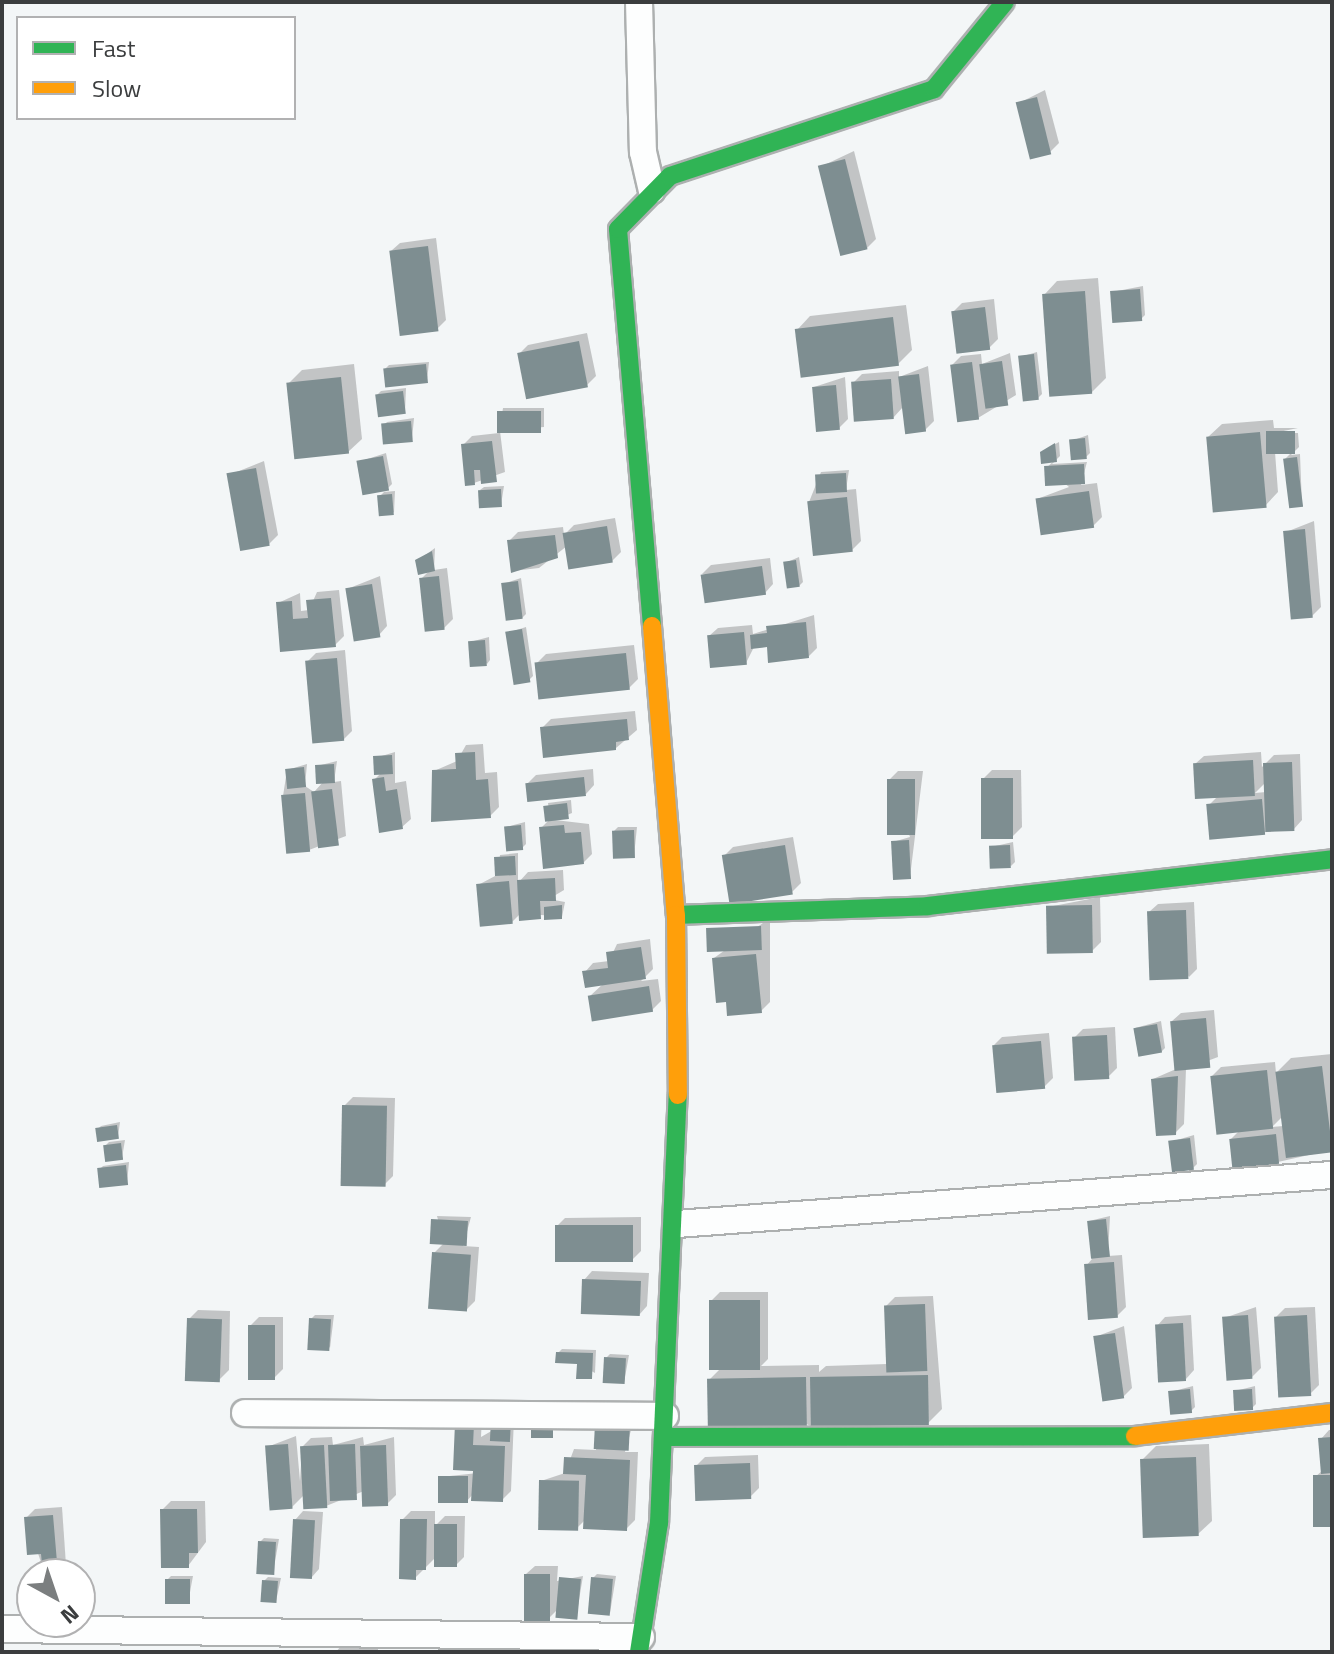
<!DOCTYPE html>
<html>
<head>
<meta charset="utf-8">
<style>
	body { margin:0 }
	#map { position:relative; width:1334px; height:1654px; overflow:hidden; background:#f3f6f7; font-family:"Titillium Web",sans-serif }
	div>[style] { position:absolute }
	.shadow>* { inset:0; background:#0003 }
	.building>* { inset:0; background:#7e8e91; transform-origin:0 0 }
	.roads { filter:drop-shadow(2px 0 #adb0b0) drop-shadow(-2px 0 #adb0b0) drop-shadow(0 2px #adb0b0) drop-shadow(0 -2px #adb0b0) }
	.street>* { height:26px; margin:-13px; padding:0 13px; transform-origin:13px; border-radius:13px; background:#fdfefe }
	.fast>* { height:18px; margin:-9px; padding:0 9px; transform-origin:9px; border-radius:9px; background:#30b455 }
	.slow>* { height:18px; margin:-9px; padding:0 9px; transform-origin:9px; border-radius:9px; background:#ff9f0a }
	span { translate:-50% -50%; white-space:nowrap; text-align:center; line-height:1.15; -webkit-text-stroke:8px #fff; paint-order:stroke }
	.frame { position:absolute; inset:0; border:4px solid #3b3d3e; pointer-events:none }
	.legend { position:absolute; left:16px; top:16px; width:280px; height:104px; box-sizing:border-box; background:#fff; border:2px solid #b1b1b2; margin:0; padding:10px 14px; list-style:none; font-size:24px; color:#3b3d3e }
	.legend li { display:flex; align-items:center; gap:16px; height:40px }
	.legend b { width:40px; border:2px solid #b1b1b2 }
	.north { position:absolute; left:16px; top:1558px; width:80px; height:80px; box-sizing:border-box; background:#fff; border:2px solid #b1b1b2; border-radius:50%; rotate:140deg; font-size:22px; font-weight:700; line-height:32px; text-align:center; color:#3b3d3e }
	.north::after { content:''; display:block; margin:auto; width:28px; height:36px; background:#7b7e7f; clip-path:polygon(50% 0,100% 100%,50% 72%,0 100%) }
</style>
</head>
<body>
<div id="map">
	<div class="shadow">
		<i style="clip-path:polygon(1045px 90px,1059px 143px,1050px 152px,1019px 103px)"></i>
		<i style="clip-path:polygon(854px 151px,876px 239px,867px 248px,820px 167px)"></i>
		<i style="clip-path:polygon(436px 238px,446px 320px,437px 329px,391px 251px,400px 243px)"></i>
		<i style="clip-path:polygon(1098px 278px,1106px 378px,1092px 392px,1044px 295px,1057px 281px)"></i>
		<i style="clip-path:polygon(1143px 286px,1145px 315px,1141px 319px,1112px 292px)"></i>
		<i style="clip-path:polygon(994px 299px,998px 339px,989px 348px,953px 312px,962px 303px)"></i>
		<i style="clip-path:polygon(906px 305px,912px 350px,898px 364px,797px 330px,810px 316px)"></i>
		<i style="clip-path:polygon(587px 333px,596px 376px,587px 385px,519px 354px,528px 345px)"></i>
		<i style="clip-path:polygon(1037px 352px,1042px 394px,1038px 398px,1020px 357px)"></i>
		<i style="clip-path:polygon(1010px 353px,1016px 395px,978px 418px,952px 365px,961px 356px,981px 354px,982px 364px)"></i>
		<i style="clip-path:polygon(429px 362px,427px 381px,385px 369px,389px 365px)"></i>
		<i style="clip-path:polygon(354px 364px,362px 439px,348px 452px,288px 384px,302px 370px)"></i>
		<i style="clip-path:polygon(928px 366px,934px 421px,925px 430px,903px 407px,893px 418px,853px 383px,862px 374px,899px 371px,899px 377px)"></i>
		<i style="clip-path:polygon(845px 377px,848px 419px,839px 428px,814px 387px)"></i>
		<i style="clip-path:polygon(406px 388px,405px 412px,377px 395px,381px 391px)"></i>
		<i style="clip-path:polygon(503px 408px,544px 408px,544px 427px,500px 431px,505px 472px,474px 483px,463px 445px,472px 436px,499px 433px)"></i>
		<i style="clip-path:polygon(414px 418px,412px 440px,383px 426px,387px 422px)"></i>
		<i style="clip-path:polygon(1273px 420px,1274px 428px,1298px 428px,1274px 433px,1298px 433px,1299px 447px,1291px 455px,1300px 454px,1302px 505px,1285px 459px,1293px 451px,1275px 452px,1278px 492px,1265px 506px,1208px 437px,1222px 424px)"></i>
		<i style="clip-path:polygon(1088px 435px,1090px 453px,1086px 457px,1071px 441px)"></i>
		<i style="clip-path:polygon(1059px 442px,1060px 456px,1052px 464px,1087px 462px,1081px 485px,1097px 483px,1102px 517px,1093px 526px,1037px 499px,1069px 487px,1046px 468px,1054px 461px,1046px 449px)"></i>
		<i style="clip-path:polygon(386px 453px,392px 484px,384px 492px,395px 491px,394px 513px,380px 496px,387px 489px,358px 462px)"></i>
		<i style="clip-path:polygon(264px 461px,278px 535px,269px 544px,229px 475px)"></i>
		<i style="clip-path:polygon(849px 470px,846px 490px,856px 489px,861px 541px,852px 550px,809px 502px,821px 472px)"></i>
		<i style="clip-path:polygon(504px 486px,501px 505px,480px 490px,484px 487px)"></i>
		<i style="clip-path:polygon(615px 518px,621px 552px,612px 561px,567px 546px,539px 568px,513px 571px,509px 541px,518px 532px,563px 527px,564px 535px,574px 525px)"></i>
		<i style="clip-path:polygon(1314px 521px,1321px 607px,1312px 616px,1286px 532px)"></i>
		<i style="clip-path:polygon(435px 548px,434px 570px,447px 568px,453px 619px,444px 628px,421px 579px,430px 570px,417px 561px)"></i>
		<i style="clip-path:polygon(799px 557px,803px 582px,799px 586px,785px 563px)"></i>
		<i style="clip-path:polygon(770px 558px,773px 584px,765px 593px,702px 574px,711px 565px)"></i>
		<i style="clip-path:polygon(380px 576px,387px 626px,379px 635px,347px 589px)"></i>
		<i style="clip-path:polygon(521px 578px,526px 614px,522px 618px,503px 584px)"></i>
		<i style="clip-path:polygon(339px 590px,344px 636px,335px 645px,282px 650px,278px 603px,300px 593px,301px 611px,309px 610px,317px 592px)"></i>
		<i style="clip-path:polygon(814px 615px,817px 648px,808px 657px,768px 645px,754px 647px,746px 663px,709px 636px,718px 628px,752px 625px,753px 634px)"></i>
		<i style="clip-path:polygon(526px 627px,533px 676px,529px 680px,507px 633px)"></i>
		<i style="clip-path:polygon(489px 637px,490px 660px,487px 664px,470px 642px)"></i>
		<i style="clip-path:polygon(634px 645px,638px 679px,629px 688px,537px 663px,546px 654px)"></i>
		<i style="clip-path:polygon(345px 650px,352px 731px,343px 740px,307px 662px,316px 653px)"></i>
		<i style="clip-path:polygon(635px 711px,637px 730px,616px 748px,542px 728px,551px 719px)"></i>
		<i style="clip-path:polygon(483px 744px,485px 773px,497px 772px,499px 807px,490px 816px,434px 771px,457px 761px,466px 745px)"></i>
		<i style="clip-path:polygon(395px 752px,395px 783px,406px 781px,411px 819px,402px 827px,374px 780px,381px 773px,375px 758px)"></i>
		<i style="clip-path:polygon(evenodd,1261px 752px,1262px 767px,1274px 755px,1300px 754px,1302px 820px,1294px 829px,1211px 838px,1208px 806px,1218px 796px,1195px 764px,1204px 756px,1261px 752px,1266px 782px,1266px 792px,1255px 793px,1266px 782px)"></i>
		<i style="clip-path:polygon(337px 761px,334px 782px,341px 781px,346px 836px,309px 850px,283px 796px,287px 770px,307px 764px,305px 786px,314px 792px,323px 782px,317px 766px)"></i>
		<i style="clip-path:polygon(593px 769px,594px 785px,586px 794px,527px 784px,536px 775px)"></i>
		<i style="clip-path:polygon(992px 770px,1021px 770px,1022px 827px,1013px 836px,983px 779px)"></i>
		<i style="clip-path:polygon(898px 771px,923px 771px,910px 877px,893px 842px,910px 837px,889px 780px)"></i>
		<i style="clip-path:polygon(571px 800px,572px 813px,555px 820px,589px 824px,592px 854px,583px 863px,541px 828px,550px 819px,548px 803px)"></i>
		<i style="clip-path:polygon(525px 822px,526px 844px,522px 848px,506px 827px)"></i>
		<i style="clip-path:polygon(618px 827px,637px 827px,634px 856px,614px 831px)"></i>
		<i style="clip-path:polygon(793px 837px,801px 883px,792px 892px,724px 856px,733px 847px)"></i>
		<i style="clip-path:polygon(1013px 842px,1015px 862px,1011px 866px,991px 847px)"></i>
		<i style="clip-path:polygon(518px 853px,518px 883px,528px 872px,563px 870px,564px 890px,549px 899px,565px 902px,562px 917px,521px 913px,512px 922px,478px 885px,497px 875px,500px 855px)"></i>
		<i style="clip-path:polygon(1100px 897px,1101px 942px,1092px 951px,1048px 907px)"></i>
		<i style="clip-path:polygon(1194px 902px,1197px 969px,1189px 977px,1149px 912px,1158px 904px)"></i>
		<i style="clip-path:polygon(770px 918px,770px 1002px,761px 1011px,728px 1000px,714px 958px)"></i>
		<i style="clip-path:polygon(650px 939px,653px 969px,641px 981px,658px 979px,661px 1001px,652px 1010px,590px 996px,604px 983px,585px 972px,593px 963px,609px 961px,617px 944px)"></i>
		<i style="clip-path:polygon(1214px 1010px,1218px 1057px,1186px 1069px,1184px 1124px,1175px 1133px,1153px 1079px,1176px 1069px,1172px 1021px,1181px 1013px)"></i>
		<i style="clip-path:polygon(1161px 1021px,1165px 1048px,1161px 1052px,1135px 1028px)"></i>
		<i style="clip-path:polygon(1115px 1027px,1117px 1068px,1108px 1077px,1074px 1038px,1083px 1029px)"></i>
		<i style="clip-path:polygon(1049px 1033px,1053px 1078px,1044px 1087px,994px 1045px,1002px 1037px)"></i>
		<i style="clip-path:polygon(evenodd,1332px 1054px,1331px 1150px,1278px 1162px,1231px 1139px,1239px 1131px,1212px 1076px,1221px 1067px,1275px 1062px,1276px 1073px,1291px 1058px,1332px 1054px,1282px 1117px,1283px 1126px,1272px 1127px,1282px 1117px)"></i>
		<i style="clip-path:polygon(353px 1097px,395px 1098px,393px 1176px,384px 1185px,344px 1106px)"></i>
		<i style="clip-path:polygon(120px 1122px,118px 1137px,97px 1130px,101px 1126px)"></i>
		<i style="clip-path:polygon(1194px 1135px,1197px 1164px,1193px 1168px,1170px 1142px)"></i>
		<i style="clip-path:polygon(125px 1140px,122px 1158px,105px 1146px,109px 1142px)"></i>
		<i style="clip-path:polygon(129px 1162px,127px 1184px,100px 1169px,103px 1166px)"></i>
		<i style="clip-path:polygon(437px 1216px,471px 1217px,463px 1246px,479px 1247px,475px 1301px,466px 1310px,434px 1253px,444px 1243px)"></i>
		<i style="clip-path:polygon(1110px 1216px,1108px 1256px,1122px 1255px,1126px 1307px,1117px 1316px,1086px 1266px,1092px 1259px,1089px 1221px)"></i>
		<i style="clip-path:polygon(641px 1217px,641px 1251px,632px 1260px,556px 1227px,565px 1218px)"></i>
		<i style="clip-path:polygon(592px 1271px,649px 1273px,647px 1306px,639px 1315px,584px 1280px)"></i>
		<i style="clip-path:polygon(720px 1292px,768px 1292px,768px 1359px,761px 1366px,819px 1365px,819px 1372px,826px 1366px,887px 1364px,886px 1306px,895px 1297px,933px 1296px,942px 1409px,928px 1423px,813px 1427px,709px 1380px,721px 1368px,711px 1301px)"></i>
		<i style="clip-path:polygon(1256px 1307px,1261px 1368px,1252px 1377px,1224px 1318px)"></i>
		<i style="clip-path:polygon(1315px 1307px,1319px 1385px,1310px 1394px,1276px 1317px,1285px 1308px)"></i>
		<i style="clip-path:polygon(198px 1310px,230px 1311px,229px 1370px,220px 1379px,189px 1319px)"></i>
		<i style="clip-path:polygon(315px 1315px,334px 1315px,330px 1348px,311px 1319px)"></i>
		<i style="clip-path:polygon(1191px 1315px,1194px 1370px,1186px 1379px,1157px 1326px,1165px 1317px)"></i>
		<i style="clip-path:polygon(259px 1317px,283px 1317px,283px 1369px,274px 1378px,250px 1326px)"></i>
		<i style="clip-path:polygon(1124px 1326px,1132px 1388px,1123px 1397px,1095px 1337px)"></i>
		<i style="clip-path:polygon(562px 1349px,596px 1350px,595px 1373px,558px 1353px)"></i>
		<i style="clip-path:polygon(610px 1354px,629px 1355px,624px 1383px,606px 1358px)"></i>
		<i style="clip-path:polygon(1193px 1386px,1195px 1407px,1191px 1411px,1170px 1392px)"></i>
		<i style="clip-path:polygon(1255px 1386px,1256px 1404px,1252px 1408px,1235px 1391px)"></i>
		<i style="clip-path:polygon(482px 1416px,481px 1437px,514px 1418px,511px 1491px,502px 1500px,473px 1494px,467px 1501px,440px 1477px,478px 1473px,457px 1424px)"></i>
		<i style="clip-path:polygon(633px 1423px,625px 1452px,638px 1452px,635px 1520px,626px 1529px,586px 1519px,577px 1528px,541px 1481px,565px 1473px,574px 1449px,596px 1450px,597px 1425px)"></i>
		<i style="clip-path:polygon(1329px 1430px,1332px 1430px,1332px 1525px,1315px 1477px,1323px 1470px,1321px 1439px)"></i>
		<i style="clip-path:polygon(296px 1436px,300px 1481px,302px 1447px,311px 1438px,332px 1437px,333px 1445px,363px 1437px,364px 1445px,394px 1437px,396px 1495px,387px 1504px,364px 1491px,326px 1506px,304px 1495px,292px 1507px,267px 1447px)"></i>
		<i style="clip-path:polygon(1209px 1444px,1212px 1521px,1198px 1534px,1142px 1460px,1156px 1446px)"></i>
		<i style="clip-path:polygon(758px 1455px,759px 1488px,750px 1497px,696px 1466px,705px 1457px)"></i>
		<i style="clip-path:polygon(171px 1501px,205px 1501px,206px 1542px,188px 1566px,162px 1510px)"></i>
		<i style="clip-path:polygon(62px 1507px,66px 1565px,45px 1574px,26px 1518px,35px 1509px)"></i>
		<i style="clip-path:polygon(303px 1511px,323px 1512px,319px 1569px,311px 1578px,295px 1520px)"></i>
		<i style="clip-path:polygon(411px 1511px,435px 1511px,435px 1526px,445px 1516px,465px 1516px,464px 1557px,455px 1566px,435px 1558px,415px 1578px,402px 1520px)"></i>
		<i style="clip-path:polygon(264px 1538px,279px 1539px,273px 1573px,260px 1542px)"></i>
		<i style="clip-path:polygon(535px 1566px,558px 1566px,557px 1581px,583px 1576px,576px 1618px,558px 1609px,548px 1619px,526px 1574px)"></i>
		<i style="clip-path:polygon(597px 1574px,616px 1576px,610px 1613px,593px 1578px)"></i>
		<i style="clip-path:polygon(171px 1576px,193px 1576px,188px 1603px,167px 1580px)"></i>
		<i style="clip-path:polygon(268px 1577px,281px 1578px,276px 1601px,264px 1581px)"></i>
		<i style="clip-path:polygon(345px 1641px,378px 1641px,378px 1652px,336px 1652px)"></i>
	</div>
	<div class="building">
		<i style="left:1037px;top:97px;width:59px;height:22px;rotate:76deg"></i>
		<i style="left:845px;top:159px;width:93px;height:28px;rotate:76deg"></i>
		<i style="left:428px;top:246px;width:86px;height:39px;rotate:83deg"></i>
		<i style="left:1140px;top:289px;width:32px;height:30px;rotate:86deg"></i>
		<i style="left:1085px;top:291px;width:103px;height:43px;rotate:86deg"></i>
		<i style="left:985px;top:307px;width:43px;height:34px;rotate:83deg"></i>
		<i style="left:893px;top:317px;width:49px;height:99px;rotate:83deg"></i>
		<i style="left:579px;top:341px;width:47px;height:63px;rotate:79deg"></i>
		<i style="left:1034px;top:354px;width:46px;height:16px;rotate:84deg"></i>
		<i style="left:1002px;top:361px;width:45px;height:23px;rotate:82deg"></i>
		<i style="left:972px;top:362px;width:58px;height:22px;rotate:83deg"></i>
		<i style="left:426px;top:364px;width:19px;height:43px;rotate:84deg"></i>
		<i style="left:919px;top:374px;width:58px;height:21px;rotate:83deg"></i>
		<i style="left:341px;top:377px;width:77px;height:55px;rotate:84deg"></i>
		<i style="left:891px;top:379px;width:40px;height:40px;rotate:86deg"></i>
		<i style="left:836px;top:385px;width:45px;height:24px;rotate:85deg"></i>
		<i style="left:403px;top:391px;width:23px;height:28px;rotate:83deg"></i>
		<i style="left:497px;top:411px;width:44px;height:22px"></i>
		<i style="left:411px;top:421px;width:21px;height:30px;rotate:85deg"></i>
		<i style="left:1266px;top:431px;width:29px;height:23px"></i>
		<i style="left:1260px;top:432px;width:76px;height:54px;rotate:85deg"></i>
		<i style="left:1085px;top:438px;width:21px;height:16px;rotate:85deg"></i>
		<i style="clip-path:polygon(492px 441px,497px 482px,481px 484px,480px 470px,474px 470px,475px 485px,465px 486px,461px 444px)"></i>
		<i style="clip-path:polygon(1055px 443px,1057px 462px,1041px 464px,1040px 452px)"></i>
		<i style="left:383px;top:456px;width:35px;height:27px;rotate:80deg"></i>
		<i style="left:1297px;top:457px;width:50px;height:14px;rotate:83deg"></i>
		<i style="left:1084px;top:464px;width:20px;height:40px;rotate:87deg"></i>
		<i style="left:256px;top:468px;width:79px;height:30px;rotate:80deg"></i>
		<i style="left:846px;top:473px;width:19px;height:31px;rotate:87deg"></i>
		<i style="left:501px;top:489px;width:18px;height:23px;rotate:87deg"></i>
		<i style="left:1089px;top:491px;width:37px;height:54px;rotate:82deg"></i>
		<i style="left:392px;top:494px;width:21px;height:15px;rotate:85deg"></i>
		<i style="left:847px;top:497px;width:55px;height:40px;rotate:84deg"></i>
		<i style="left:607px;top:526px;width:37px;height:45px;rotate:81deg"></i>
		<i style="left:1305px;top:529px;width:89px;height:22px;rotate:85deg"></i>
		<i style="clip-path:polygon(555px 535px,558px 558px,511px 573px,507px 540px)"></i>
		<i style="clip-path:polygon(432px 551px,435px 571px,418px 575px,415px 560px)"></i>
		<i style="left:796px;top:560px;width:27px;height:13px;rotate:82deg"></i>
		<i style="left:762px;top:566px;width:29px;height:62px;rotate:82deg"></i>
		<i style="left:439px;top:576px;width:54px;height:20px;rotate:84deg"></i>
		<i style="left:518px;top:581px;width:38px;height:17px;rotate:83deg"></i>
		<i style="left:372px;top:584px;width:54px;height:27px;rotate:81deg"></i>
		<i style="clip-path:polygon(331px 598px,336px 647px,280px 652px,276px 602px,292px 601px,293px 619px,308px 618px,306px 600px)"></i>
		<i style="clip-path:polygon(806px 622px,809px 658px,768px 663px,767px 647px,751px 649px,750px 635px,767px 633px,766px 626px)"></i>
		<i style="left:522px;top:629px;width:54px;height:17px;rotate:81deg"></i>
		<i style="left:744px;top:632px;width:33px;height:37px;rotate:85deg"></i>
		<i style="left:485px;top:640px;width:26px;height:17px;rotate:86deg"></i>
		<i style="left:626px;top:653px;width:37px;height:92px;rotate:84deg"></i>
		<i style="left:337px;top:658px;width:83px;height:32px;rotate:85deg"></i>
		<i style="clip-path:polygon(627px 719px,629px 740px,616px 742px,616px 750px,543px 758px,540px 727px)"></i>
		<i style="clip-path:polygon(475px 752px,476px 780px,488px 779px,491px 818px,431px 822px,432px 770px,456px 769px,455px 753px)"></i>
		<i style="left:392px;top:755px;width:19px;height:19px;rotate:87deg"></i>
		<i style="left:1253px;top:760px;width:36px;height:60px;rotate:87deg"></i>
		<i style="left:1292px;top:762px;width:69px;height:29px;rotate:88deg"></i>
		<i style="left:334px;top:764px;width:19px;height:19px;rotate:87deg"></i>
		<i style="left:304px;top:767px;width:20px;height:19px;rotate:84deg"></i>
		<i style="clip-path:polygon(384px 777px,386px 791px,397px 789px,403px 829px,379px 833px,372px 779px)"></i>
		<i style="left:584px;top:777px;width:19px;height:59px;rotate:84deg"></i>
		<i style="left:981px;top:778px;width:32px;height:61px"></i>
		<i style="left:887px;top:779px;width:28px;height:56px"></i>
		<i style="left:332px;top:789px;width:57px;height:21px;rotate:83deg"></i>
		<i style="left:305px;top:793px;width:59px;height:24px;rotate:85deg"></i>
		<i style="left:1262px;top:799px;width:36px;height:56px;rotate:85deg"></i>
		<i style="left:567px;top:803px;width:16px;height:24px;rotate:83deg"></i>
		<i style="left:521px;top:825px;width:25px;height:17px;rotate:85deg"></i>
		<i style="clip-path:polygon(564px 825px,565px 833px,581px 832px,584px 864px,543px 869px,539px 827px)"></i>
		<i style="left:634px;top:830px;width:28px;height:22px;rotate:88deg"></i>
		<i style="left:909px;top:840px;width:39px;height:18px;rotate:87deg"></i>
		<i style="left:785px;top:845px;width:50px;height:64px;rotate:81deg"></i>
		<i style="left:1010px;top:845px;width:23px;height:21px;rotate:88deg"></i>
		<i style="left:515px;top:856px;width:19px;height:21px;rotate:87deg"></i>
		<i style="clip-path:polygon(555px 878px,556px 901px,540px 901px,541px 919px,519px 921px,517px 880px)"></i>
		<i style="left:509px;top:881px;width:43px;height:33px;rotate:85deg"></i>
		<i style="clip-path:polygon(562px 905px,562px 919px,544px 920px,544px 907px)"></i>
		<i style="left:1092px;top:905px;width:48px;height:46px;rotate:89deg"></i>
		<i style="left:1186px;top:910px;width:69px;height:39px;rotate:88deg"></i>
		<i style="left:761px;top:926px;width:24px;height:55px;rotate:88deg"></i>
		<i style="clip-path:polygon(641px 947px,646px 979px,585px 988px,582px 971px,608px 968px,606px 952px)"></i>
		<i style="clip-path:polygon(756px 954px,762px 1013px,727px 1016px,726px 1002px,716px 1003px,712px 958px)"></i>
		<i style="left:649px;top:986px;width:26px;height:62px;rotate:81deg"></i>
		<i style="left:1206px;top:1018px;width:50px;height:36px;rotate:85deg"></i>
		<i style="left:1157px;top:1024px;width:29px;height:24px;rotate:80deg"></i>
		<i style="left:1107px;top:1035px;width:44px;height:35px;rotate:87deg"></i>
		<i style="left:1041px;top:1041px;width:48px;height:49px;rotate:85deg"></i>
		<i style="left:1322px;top:1066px;width:87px;height:47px;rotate:83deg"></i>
		<i style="left:1267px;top:1070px;width:59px;height:57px;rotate:84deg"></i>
		<i style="clip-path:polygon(1178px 1076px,1176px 1135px,1156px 1136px,1151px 1079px)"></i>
		<i style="left:342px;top:1105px;width:45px;height:81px;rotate:1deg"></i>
		<i style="left:117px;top:1125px;width:14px;height:22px;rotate:82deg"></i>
		<i style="left:1276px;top:1134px;width:30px;height:47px;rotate:84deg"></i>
		<i style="left:1190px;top:1138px;width:32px;height:22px;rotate:83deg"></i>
		<i style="left:121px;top:1143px;width:17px;height:18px;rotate:83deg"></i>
		<i style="left:126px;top:1165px;width:20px;height:29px;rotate:84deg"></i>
		<i style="left:431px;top:1219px;width:37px;height:25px;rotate:3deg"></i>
		<i style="left:1106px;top:1219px;width:38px;height:19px;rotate:84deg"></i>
		<i style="left:633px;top:1225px;width:37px;height:78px;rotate:90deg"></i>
		<i style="left:432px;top:1252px;width:39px;height:57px;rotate:4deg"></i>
		<i style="left:1114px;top:1262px;width:56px;height:30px;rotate:86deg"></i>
		<i style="left:582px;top:1279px;width:59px;height:35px;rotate:2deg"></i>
		<i style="left:709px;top:1300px;width:51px;height:70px"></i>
		<i style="left:925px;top:1304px;width:67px;height:41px;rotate:88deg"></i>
		<i style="left:1248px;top:1315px;width:64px;height:26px;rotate:86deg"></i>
		<i style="left:1307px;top:1315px;width:81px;height:33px;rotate:87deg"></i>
		<i style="left:187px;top:1318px;width:35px;height:63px;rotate:2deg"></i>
		<i style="left:309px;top:1318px;width:22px;height:32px;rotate:3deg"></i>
		<i style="left:1183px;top:1323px;width:58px;height:28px;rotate:87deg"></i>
		<i style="left:248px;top:1325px;width:27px;height:55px"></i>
		<i style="left:1115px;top:1333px;width:66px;height:22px;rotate:82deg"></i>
		<i style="clip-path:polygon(556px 1352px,593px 1353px,592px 1379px,576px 1379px,577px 1364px,555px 1363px)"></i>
		<i style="left:604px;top:1357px;width:22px;height:26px;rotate:3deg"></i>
		<i style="left:928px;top:1375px;width:50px;height:118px;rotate:89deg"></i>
		<i style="left:806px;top:1377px;width:54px;height:99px;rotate:89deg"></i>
		<i style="left:1190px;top:1389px;width:24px;height:22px;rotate:85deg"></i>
		<i style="left:1252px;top:1389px;width:21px;height:19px;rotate:87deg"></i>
		<i style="left:491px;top:1420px;width:20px;height:21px;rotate:3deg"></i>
		<i style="clip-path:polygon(455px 1423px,474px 1424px,473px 1445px,505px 1446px,503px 1502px,471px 1501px,473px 1471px,453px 1470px)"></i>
		<i style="left:531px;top:1423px;width:22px;height:15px"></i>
		<i style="left:595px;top:1424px;width:35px;height:25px;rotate:3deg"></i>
		<i style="clip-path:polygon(1332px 1437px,1332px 1473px,1321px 1474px,1318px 1438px)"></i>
		<i style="left:288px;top:1444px;width:65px;height:23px;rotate:86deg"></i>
		<i style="left:355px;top:1444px;width:56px;height:27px;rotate:88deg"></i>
		<i style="left:324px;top:1445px;width:63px;height:24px;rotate:87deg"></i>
		<i style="left:386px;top:1445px;width:61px;height:26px;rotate:88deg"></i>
		<i style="clip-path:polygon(564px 1457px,630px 1460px,627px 1531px,583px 1529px,586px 1475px,563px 1474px)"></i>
		<i style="left:1196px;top:1457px;width:79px;height:56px;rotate:88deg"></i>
		<i style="left:750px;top:1463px;width:36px;height:56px;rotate:88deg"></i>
		<i style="left:1332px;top:1475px;width:52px;height:19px;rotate:90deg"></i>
		<i style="left:438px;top:1476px;width:30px;height:27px"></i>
		<i style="left:539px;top:1480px;width:40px;height:50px;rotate:1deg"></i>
		<i style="clip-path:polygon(160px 1509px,197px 1509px,198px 1553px,189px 1553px,189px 1568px,161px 1568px)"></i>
		<i style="clip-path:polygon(53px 1515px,58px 1574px,43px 1574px,41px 1554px,27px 1555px,24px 1517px)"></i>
		<i style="left:293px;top:1519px;width:22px;height:59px;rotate:3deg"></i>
		<i style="clip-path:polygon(400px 1519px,427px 1519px,426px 1570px,416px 1570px,416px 1580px,399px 1579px)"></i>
		<i style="left:434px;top:1524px;width:23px;height:43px"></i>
		<i style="left:258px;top:1541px;width:18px;height:33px;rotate:3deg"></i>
		<i style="left:524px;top:1574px;width:26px;height:47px"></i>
		<i style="left:559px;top:1577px;width:22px;height:41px;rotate:5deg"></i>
		<i style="left:591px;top:1577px;width:22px;height:37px;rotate:5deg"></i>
		<i style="left:165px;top:1579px;width:25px;height:25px"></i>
		<i style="left:262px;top:1580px;width:16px;height:22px;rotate:4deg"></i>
	</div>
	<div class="roads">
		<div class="street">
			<i style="left:639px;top:2px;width:150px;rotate:88.5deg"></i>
			<i style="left:643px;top:152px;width:39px;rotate:77deg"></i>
			<i style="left:677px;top:1224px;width:657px;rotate:-4.28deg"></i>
			<i style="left:245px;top:1413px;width:420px;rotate:0.4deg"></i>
			<i style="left:2px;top:1629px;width:639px;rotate:0.72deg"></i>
		</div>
		<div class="fast">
			<i style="left:652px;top:626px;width:398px;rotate:-94.9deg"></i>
			<i style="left:618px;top:229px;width:74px;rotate:-45.5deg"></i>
			<i style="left:670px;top:176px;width:278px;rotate:-18.2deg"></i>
			<i style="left:934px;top:89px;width:112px;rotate:-50.8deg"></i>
			<i style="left:676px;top:915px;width:252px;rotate:-2deg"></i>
			<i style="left:928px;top:906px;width:407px;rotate:-6.6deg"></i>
			<i style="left:664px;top:1437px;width:471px;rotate:-0.1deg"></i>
			<i style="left:639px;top:1652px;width:131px;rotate:-81.2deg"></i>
			<i style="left:659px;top:1523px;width:428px;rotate:-87.5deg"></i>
		</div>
		<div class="slow">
			<i style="left:652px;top:626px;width:290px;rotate:85.3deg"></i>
			<i style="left:676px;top:915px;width:180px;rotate:89.4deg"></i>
			<i style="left:1135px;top:1436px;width:198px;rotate:-6.7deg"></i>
		</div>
	</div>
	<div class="frame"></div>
	<ul class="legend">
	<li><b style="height:10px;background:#30b455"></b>Fast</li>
	<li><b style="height:10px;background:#ff9f0a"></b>Slow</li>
	</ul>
	<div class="north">N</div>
</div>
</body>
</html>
